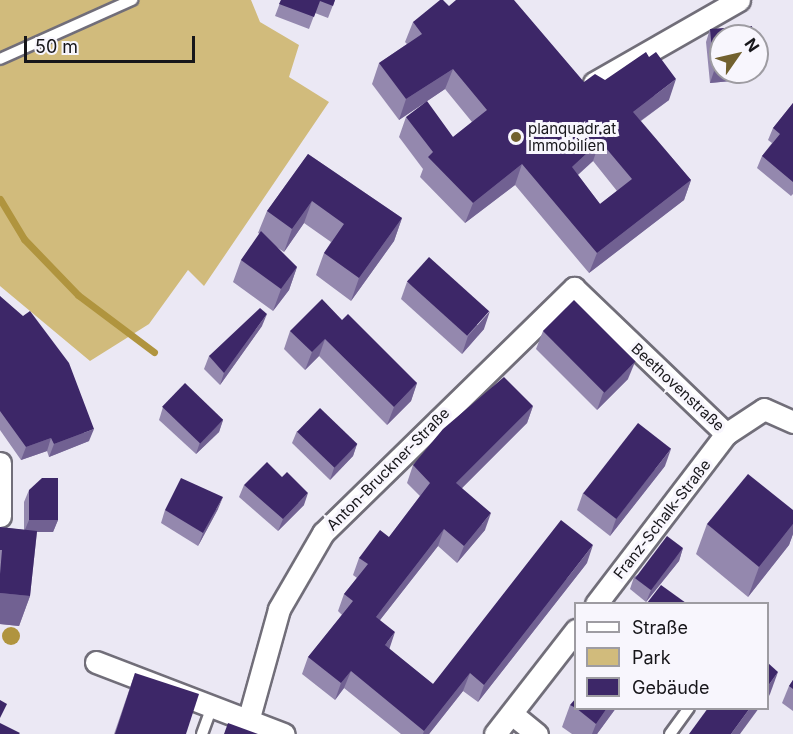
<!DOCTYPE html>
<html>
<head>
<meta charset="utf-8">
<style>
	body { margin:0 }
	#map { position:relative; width:793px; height:734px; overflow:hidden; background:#ebe8f4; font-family:Inter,sans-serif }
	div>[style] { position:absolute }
	.green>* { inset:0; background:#d1bb7c }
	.water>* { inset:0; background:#b0943e }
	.round { border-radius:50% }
	.stream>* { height:7px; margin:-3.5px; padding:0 3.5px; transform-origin:3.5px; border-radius:3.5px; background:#b0943e }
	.roads { filter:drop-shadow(2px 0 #716e79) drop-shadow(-2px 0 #716e79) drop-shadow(0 2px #716e79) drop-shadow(0 -2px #716e79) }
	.service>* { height:10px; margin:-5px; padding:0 5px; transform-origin:5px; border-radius:5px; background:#fff }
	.minor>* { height:21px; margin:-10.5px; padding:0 10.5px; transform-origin:10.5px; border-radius:10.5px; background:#fff }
	.wall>* { inset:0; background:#9488ae }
	.shaded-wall>* { inset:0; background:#716192 }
	.building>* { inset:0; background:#3d2768; transform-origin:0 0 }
	.dots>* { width:16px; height:16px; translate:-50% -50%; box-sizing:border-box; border:3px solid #f8f6fd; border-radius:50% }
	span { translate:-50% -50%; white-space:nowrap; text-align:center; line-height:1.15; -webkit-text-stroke:6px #f8f6fd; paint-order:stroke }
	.poi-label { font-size:15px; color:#17161a }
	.left { translate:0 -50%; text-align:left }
	.street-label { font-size:15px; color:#17161a }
	.legend { position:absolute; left:574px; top:602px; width:195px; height:108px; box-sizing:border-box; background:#f8f6fd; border:2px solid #9e9ca2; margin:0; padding:8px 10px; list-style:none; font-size:18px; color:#17161a }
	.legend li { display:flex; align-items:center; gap:12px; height:30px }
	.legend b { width:30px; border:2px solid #9e9ca2 }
	.north { position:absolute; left:709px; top:24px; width:60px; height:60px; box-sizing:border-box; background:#f8f6fd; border:2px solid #9e9ca2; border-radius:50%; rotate:56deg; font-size:16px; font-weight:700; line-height:24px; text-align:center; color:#17161a }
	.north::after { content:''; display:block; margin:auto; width:21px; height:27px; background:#72612f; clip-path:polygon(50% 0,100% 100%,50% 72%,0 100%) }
	.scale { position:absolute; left:24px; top:36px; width:171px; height:27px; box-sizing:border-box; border:3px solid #17161a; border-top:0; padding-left:8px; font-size:18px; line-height:21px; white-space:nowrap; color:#17161a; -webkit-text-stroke:4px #f8f6fd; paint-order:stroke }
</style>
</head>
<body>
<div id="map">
	<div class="green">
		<i style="clip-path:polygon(0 0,251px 0,260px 22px,299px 45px,289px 77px,329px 102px,204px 286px,188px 270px,149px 324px,90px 361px,0 286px)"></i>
	</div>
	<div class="water">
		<i class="round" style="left:2px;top:627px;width:18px;height:18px"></i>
	</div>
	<div class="stream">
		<i style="left:0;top:199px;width:47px;rotate:59deg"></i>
		<i style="left:24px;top:239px;width:78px;rotate:46deg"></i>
		<i style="left:78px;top:295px;width:95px;rotate:36.9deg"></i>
	</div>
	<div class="roads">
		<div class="service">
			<i style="left:0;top:59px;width:145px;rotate:-24.1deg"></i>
			<i style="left:202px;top:734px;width:29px;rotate:-70deg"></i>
			<i style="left:670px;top:734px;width:32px;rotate:-54deg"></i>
		</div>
		<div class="minor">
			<i style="left:594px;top:83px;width:167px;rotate:-29.8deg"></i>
			<i style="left:0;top:463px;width:53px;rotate:90deg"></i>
			<i style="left:596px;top:604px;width:214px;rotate:-52.6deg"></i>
			<i style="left:96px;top:662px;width:201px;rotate:21deg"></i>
			<i style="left:512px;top:714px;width:32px;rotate:39deg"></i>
			<i style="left:248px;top:721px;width:116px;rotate:-74.5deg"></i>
			<i style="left:279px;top:609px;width:88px;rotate:-59.9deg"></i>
			<i style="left:323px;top:533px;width:351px;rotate:-44.3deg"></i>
			<i style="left:574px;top:288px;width:211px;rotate:43.8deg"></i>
			<i style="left:726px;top:434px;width:45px;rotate:-33.3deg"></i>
			<i style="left:764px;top:409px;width:32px;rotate:24deg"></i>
			<i style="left:495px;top:734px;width:132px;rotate:-52.1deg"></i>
		</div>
	</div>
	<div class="wall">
		<i style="clip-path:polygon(281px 0,335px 0,328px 18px,315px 13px,309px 29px,275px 16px)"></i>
		<i style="clip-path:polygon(evenodd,449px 6px,584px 82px,605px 80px,669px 100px,641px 121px,691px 180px,684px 200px,589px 273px,515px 185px,465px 223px,420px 177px,423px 169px,399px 137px,406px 117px,453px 137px,472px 122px,445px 89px,399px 120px,372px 84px,379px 63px,407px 44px,405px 42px,413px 22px,449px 6px,593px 161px,617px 191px,600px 204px,578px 175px,593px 161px)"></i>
		<i style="clip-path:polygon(710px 29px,721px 72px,754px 72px,752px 79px,710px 83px,706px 42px)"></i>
		<i style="clip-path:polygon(793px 103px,793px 194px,791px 196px,757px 168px,762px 156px,772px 143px,768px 140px,773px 128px)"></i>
		<i style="clip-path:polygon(308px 154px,402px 218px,394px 241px,351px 301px,316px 275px,324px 253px,331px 242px,304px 223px,284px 252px,275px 246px,297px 267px,289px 290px,273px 311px,233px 282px,241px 260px,260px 234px,258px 233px,267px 211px)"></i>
		<i style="clip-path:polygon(407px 282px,484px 329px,462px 354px,401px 299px)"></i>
		<i style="clip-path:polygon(0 296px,89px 441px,49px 457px,47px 451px,21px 460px,0 430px)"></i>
		<i style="clip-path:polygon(342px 320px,417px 383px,411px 401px,387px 425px,319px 356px,305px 370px,284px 349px,290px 331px)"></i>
		<i style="clip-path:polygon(262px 326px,220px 385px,204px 369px,209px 356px)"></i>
		<i style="clip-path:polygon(543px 331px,628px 379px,597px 410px,536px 349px)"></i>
		<i style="clip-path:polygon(533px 406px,527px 423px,462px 488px,485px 530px,457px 563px,438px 546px,380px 620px,389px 649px,433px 684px,587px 563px,478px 702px,463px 691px,429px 734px,401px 734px,344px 688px,335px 700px,302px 674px,308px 657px,342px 615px,338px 611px,344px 594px,357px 578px,353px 575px,359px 558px,389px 537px,420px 496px,407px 483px,413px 465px)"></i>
		<i style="clip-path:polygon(163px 407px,223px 420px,219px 432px,196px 454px,159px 420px)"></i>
		<i style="clip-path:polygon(297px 431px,357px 444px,353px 456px,330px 480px,292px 443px)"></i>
		<i style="clip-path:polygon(665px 466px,610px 536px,577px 510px,583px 493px)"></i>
		<i style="clip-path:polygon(244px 485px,304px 505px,278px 531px,239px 497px)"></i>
		<i style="clip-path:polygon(29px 490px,58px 520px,53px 532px,37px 532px,30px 596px,19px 626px,0 624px,0 527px,24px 530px,24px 502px)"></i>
		<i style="clip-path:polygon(218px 509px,198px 546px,161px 523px,165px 510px)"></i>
		<i style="clip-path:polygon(793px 510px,793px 534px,789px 545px,748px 597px,696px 554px,707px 524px)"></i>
		<i style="clip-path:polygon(683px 548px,679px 561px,646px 602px,630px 589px,634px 577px)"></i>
		<i style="clip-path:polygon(135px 673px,186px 734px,114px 734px)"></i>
		<i style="clip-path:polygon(793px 680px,793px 711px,782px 703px,789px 686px)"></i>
		<i style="clip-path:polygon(570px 705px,616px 708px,597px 734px,572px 734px,562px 727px)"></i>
	</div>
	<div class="shaded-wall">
		<i style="clip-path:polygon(453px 69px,445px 89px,399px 120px,406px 99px)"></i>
		<i style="clip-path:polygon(721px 70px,721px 72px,754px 72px,752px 79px,710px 83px,714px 71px)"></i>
		<i style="clip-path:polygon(676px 79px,669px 100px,625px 132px,633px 112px)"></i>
		<i style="clip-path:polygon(600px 141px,593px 161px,564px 187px,572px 167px)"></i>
		<i style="clip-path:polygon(522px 164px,515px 185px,465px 223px,473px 203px)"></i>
		<i style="clip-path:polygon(691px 180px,684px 200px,589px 273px,597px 253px)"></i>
		<i style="clip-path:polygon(312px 201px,304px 223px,284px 252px,292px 229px)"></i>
		<i style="clip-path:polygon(402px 218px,394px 241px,351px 301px,359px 278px)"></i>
		<i style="clip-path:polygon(297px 267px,289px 290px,273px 311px,281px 289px)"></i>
		<i style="clip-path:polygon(490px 311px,484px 329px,462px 354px,468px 336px)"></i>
		<i style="clip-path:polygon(267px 314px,262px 326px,220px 385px,224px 373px)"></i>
		<i style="clip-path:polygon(325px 339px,319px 356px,305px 370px,312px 352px)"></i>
		<i style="clip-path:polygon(635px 362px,628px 379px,597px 410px,603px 393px)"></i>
		<i style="clip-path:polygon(417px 383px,411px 401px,387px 425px,394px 407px)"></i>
		<i style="clip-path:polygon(533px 406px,527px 423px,450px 500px,456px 483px)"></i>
		<i style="clip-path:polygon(223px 420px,219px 432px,196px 454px,200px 442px)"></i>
		<i style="clip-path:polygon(94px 429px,89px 441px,49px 457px,54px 444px)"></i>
		<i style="clip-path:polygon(51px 438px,47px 451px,21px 460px,26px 447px)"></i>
		<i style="clip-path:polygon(357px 444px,353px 456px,330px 480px,334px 468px)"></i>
		<i style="clip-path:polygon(671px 449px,665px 466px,610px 536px,616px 519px)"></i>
		<i style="clip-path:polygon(308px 493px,304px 505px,278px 531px,283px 519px)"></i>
		<i style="clip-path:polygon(223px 497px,218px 509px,198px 546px,203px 533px)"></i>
		<i style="clip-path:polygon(491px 513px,485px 530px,457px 563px,464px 546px)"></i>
		<i style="clip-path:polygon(29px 520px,58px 520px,53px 532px,24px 532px)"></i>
		<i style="clip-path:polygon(793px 524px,793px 534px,789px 545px,748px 597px,759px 567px)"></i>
		<i style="clip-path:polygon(444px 529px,438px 546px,369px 634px,376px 617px)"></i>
		<i style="clip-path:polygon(593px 545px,587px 563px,478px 702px,484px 685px)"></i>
		<i style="clip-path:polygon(683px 548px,679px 561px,646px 602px,651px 590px)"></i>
		<i style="clip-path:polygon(0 593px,30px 596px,19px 626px,0 624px)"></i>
		<i style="clip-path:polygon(395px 632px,389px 650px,385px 645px)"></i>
		<i style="clip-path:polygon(351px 671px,344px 688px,335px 700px,341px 683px)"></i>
		<i style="clip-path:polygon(778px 672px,770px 694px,768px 698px,768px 686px)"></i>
		<i style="clip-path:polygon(470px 673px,463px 691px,429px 734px,423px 734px,424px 731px)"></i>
		<i style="clip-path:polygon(607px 708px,616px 708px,597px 734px,592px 734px,596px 724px)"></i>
		<i style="clip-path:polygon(750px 708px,759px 708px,740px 734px,731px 734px)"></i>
	</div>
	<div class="building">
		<i style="clip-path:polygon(281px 0,335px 0,333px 6px,320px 1px,314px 17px,279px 4px)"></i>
		<i style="clip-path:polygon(evenodd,440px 0,443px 0,449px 6px,456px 0,514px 0,584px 82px,595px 74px,605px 80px,646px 52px,649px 57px,656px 52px,676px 79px,633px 112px,691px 180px,597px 253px,522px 164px,473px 203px,428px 157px,433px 152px,406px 117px,427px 101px,453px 137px,487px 110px,453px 69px,406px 99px,379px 63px,422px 34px,413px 22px,440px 0,600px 141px,632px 179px,600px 204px,572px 167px,600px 141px)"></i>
		<i style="clip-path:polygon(752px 26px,753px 36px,721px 36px,721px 70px,714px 71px,710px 29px)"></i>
		<i style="clip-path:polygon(793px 103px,793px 182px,762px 156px,780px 134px,773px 128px)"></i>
		<i style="clip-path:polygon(308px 154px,402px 218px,359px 278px,324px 253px,344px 224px,312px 201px,292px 229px,267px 211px)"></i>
		<i style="clip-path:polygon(261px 231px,297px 267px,281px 289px,241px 260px)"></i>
		<i style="left:429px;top:257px;width:81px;height:33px;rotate:42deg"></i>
		<i style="clip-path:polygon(0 296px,23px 316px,30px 311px,69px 363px,94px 429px,54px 444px,51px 438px,26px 447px,0 411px)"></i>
		<i style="clip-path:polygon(322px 299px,342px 320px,348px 314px,417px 383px,394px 407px,325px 339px,312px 352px,290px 331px)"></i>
		<i style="left:574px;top:300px;width:87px;height:44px;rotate:45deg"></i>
		<i style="clip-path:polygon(260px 308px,267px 314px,224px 373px,209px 356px)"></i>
		<i style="clip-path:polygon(504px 377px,533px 406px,456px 483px,491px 513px,464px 546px,444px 529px,376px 617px,395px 632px,385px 645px,433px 684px,561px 520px,593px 545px,484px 685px,470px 673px,424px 731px,351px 671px,341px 683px,308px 657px,353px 601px,344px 594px,368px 564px,359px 558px,380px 530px,389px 537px,430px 483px,413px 465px,443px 429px)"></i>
		<i style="left:185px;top:383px;width:53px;height:33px;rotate:44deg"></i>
		<i style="left:320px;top:408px;width:52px;height:33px;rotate:44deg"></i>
		<i style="left:638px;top:423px;width:42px;height:89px;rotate:38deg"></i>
		<i style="clip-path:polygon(267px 462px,282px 477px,287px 472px,308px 493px,283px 519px,244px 485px)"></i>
		<i style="clip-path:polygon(748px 474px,793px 510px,793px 524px,759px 567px,707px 524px)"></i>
		<i style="clip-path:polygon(42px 478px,58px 478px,58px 520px,29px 520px,29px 490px)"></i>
		<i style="clip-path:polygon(181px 478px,223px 497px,203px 533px,165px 510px)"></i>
		<i style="clip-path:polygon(0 527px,37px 531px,30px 596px,0 593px,0 574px,2px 550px,0 550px)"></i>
		<i style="left:667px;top:536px;width:20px;height:53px;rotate:37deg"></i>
		<i style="clip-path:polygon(661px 585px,686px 603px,647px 603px)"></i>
		<i style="clip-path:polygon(768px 663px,778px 672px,768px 686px)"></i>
		<i style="clip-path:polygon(135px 673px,199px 694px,186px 734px,115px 734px)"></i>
		<i style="clip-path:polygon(793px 680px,793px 689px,789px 686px)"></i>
		<i style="clip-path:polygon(576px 698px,576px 708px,570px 705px)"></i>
		<i style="clip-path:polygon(0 700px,7px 704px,0 718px)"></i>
		<i style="clip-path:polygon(576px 708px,607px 708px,596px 724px)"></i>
		<i style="clip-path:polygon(708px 708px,750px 708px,731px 734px,689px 734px)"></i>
		<i style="clip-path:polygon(0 723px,20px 733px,19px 734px,0 734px)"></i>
		<i style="clip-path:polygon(228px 723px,258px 734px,224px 734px)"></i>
	</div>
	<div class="dots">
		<i style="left:516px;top:137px;background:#72612f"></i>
	</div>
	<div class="poi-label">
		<span class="left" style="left:528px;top:137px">planquadr.at<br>Immobilien</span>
	</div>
	<div class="street-label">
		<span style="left:678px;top:387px;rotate:43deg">Beethovenstraße</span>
		<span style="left:388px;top:469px;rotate:-45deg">Anton-Bruckner-Straße</span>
		<span style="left:662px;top:519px;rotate:-52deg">Franz-Schalk-Straße</span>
	</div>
	<ul class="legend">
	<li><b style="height:8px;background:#fff"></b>Straße</li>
	<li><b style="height:16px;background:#d1bb7c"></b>Park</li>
	<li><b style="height:16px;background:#3d2768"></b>Gebäude</li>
	</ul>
	<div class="north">N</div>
	<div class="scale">50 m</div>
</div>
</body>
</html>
